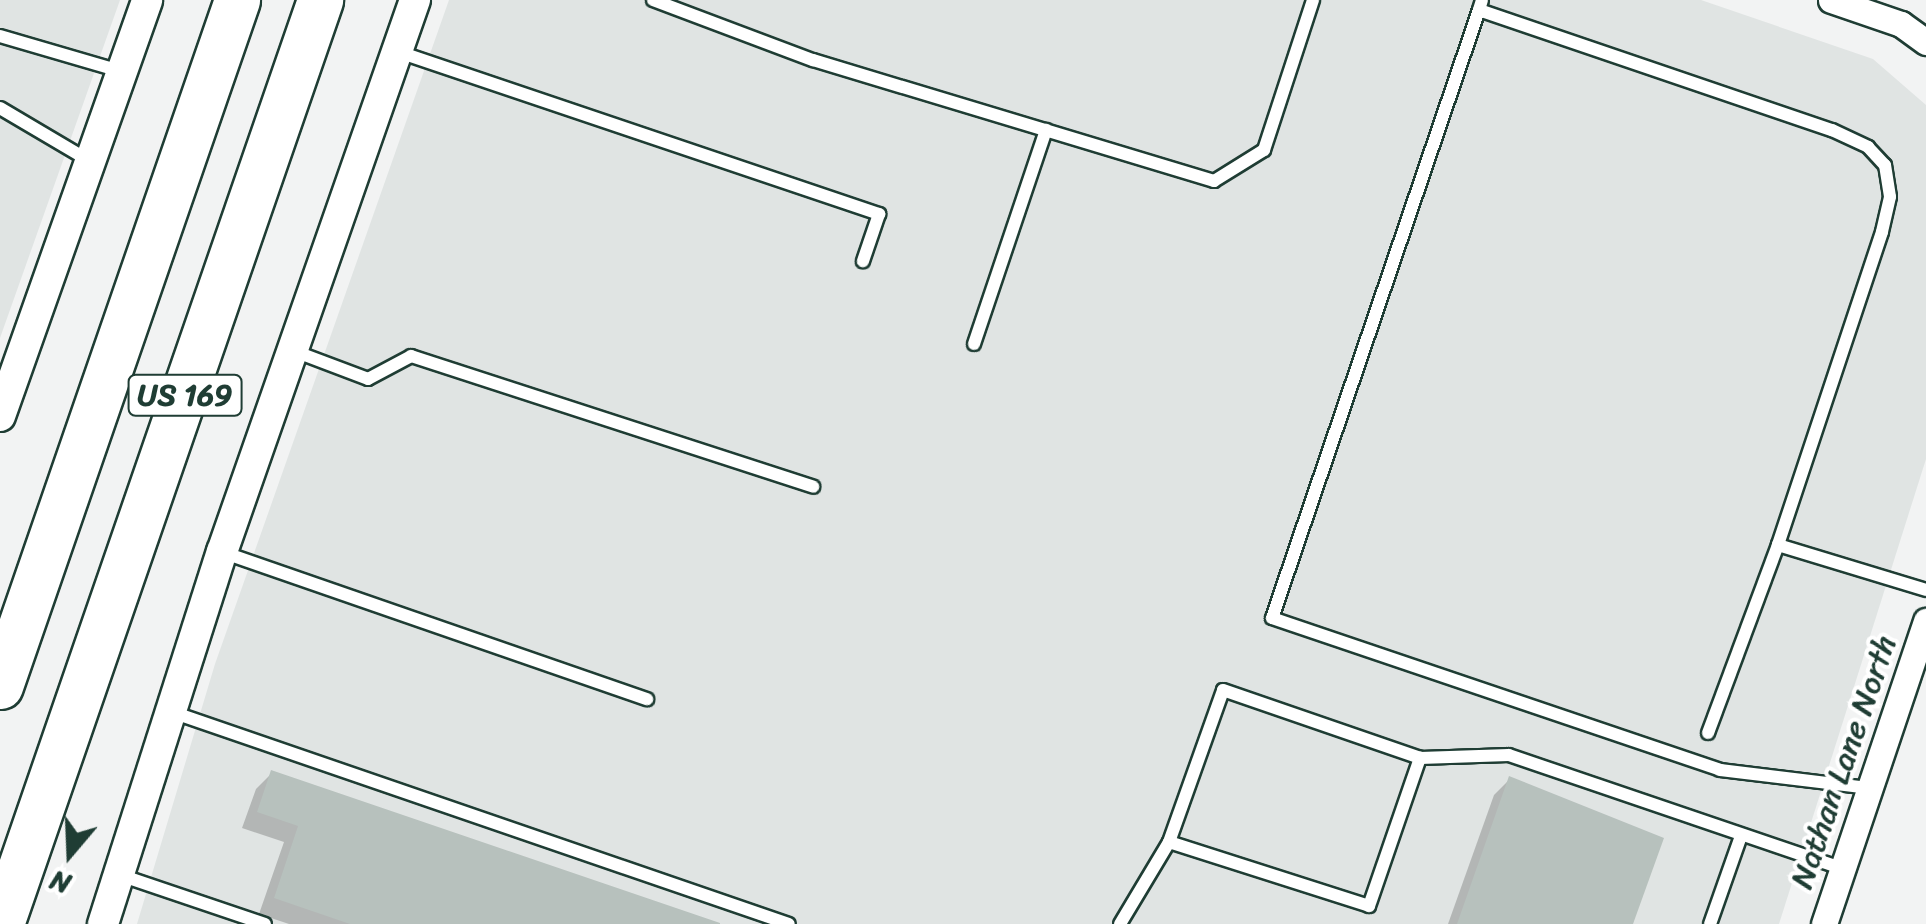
<!DOCTYPE html>
<html>
<head>
<meta charset="utf-8">
<style>
	body { margin:0 }
	#map { position:relative; width:1926px; height:924px; overflow:hidden; background:#f2f3f3; font-family:Sriracha,sans-serif }
	div>[style] { position:absolute }
	.built>* { inset:0; background:#e0e4e3 }
	.shadow>* { inset:0; background:#0003 }
	.building>* { inset:0; background:#b7c1bd }
	.roads { filter:drop-shadow(2px 0 #1f3d34) drop-shadow(-2px 0 #1f3d34) drop-shadow(0 2px #1f3d34) drop-shadow(0 -2px #1f3d34) }
	.service>* { height:12px; margin:-6px; padding:0 6px; transform-origin:6px; border-radius:6px; background:#fff }
	.minor>* { height:25px; margin:-12.5px; padding:0 12.5px; transform-origin:12.5px; border-radius:12.5px; background:#fff }
	.tertiary>* { height:30px; margin:-15px; padding:0 15px; transform-origin:15px; border-radius:15px; background:#fff }
	.motorway>* { height:45px; margin:-22.5px; padding:0 22.5px; transform-origin:22.5px; border-radius:22.5px; background:#fff }
	span { translate:-50% -50%; white-space:nowrap; text-align:center; line-height:1.15; -webkit-text-stroke:8px #fff; paint-order:stroke }
	.shield-label span { padding:2px 8px; background:#fff; border:2px solid; border-radius:8px; -webkit-text-stroke-width:0 }
	.shield-label { font-size:30px; color:#1f3d34; font-weight:700 }
	.street-label { font-size:32px; color:#1f3d34 }
	.north { position:absolute; left:20px; top:804px; width:100px; height:100px; -webkit-text-stroke:8px #fff; paint-order:stroke; rotate:199deg; font-size:28px; font-weight:700; line-height:40px; text-align:center; color:#1f3d34 }
	.north::after { content:''; display:block; margin:auto; width:35px; height:45px; background:#1f3d34; clip-path:polygon(50% 0,100% 100%,50% 72%,0 100%) }
</style>
</head>
<body>
<div id="map">
	<div class="built">
		<i style="clip-path:polygon(0 0,120px 0,0 338px)"></i>
		<i style="clip-path:polygon(449px 0,1701px 0,1873px 59px,1926px 105px,1926px 459px,1779px 924px,137px 924px,215px 664px)"></i>
	</div>
	<div class="shadow">
		<i style="clip-path:polygon(272px 773px,714px 924px,289px 924px,259px 914px,284px 842px,242px 828px,256px 789px)"></i>
		<i style="clip-path:polygon(1510px 779px,1631px 924px,1448px 924px,1494px 795px)"></i>
	</div>
	<div class="building">
		<i style="clip-path:polygon(271px 770px,720px 923px,720px 924px,350px 924px,274px 898px,298px 826px,257px 812px)"></i>
		<i style="clip-path:polygon(1509px 776px,1664px 838px,1633px 924px,1457px 924px)"></i>
	</div>
	<div class="roads">
		<div class="service">
			<i style="left:653px;top:0;width:171px;rotate:20.6deg"></i>
			<i style="left:813px;top:60px;width:419px;rotate:16.8deg"></i>
			<i style="left:1214px;top:181px;width:59px;rotate:-31.8deg"></i>
			<i style="left:1264px;top:150px;width:158px;rotate:-71.9deg"></i>
			<i style="left:1482px;top:0;width:10px;rotate:107deg"></i>
			<i style="left:1479px;top:10px;width:373px;rotate:18.8deg"></i>
			<i style="left:1832px;top:130px;width:40px;rotate:25deg"></i>
			<i style="left:1868px;top:147px;width:25px;rotate:47deg"></i>
			<i style="left:1885px;top:165px;width:32px;rotate:81deg"></i>
			<i style="left:1890px;top:197px;width:36px;rotate:103deg"></i>
			<i style="left:1882px;top:232px;width:330px;rotate:108.4deg"></i>
			<i style="left:1778px;top:545px;width:155px;rotate:16.9deg"></i>
			<i style="left:1479px;top:10px;width:642px;rotate:108.8deg"></i>
			<i style="left:1272px;top:618px;width:473px;rotate:18.7deg"></i>
			<i style="left:1720px;top:770px;width:149px;rotate:6.9deg"></i>
			<i style="left:0;top:36px;width:125px;rotate:16.3deg"></i>
			<i style="left:399px;top:52px;width:507px;rotate:18.65deg"></i>
			<i style="left:879px;top:214px;width:50px;rotate:108.8deg"></i>
			<i style="left:0;top:108px;width:102px;rotate:30.6deg"></i>
			<i style="left:974px;top:344px;width:226px;rotate:-71.4deg"></i>
			<i style="left:294px;top:351px;width:79px;rotate:20.7deg"></i>
			<i style="left:368px;top:379px;width:49px;rotate:-28.1deg"></i>
			<i style="left:411px;top:356px;width:423px;rotate:18deg"></i>
			<i style="left:222px;top:552px;width:450px;rotate:19.1deg"></i>
			<i style="left:172px;top:712px;width:652px;rotate:18.96deg"></i>
			<i style="left:1708px;top:733px;width:201px;rotate:-69.6deg"></i>
			<i style="left:1169px;top:842px;width:210px;rotate:17.7deg"></i>
			<i style="left:1369px;top:906px;width:157px;rotate:-71deg"></i>
			<i style="left:120px;top:875px;width:153px;rotate:18.7deg"></i>
			<i style="left:1120px;top:924px;width:96px;rotate:-59.1deg"></i>
			<i style="left:1169px;top:842px;width:161px;rotate:-70.4deg"></i>
			<i style="left:1223px;top:690px;width:208px;rotate:19deg"></i>
			<i style="left:1420px;top:758px;width:89px;rotate:-1.9deg"></i>
			<i style="left:1509px;top:755px;width:350px;rotate:18.8deg"></i>
			<i style="left:1710px;top:924px;width:93px;rotate:-70.6deg"></i>
		</div>
		<div class="minor">
			<i style="left:1831px;top:0;width:74px;rotate:18.9deg"></i>
			<i style="left:1901px;top:24px;width:31px;rotate:36deg"></i>
			<i style="left:1824px;top:924px;width:320px;rotate:-71.4deg"></i>
		</div>
		<div class="tertiary">
			<i style="left:0;top:416px;width:441px;rotate:-70.5deg"></i>
			<i style="left:103px;top:924px;width:391px;rotate:-72.3deg"></i>
			<i style="left:222px;top:552px;width:585px;rotate:-70.73deg"></i>
		</div>
		<div class="motorway">
			<i style="left:0;top:686px;width:726px;rotate:-70.94deg"></i>
			<i style="left:1px;top:924px;width:978px;rotate:-70.95deg"></i>
		</div>
	</div>
	<div class="shield-label">
		<span style="left:185px;top:395px">US 169</span>
	</div>
	<div class="street-label">
		<span style="left:1844px;top:762px;rotate:-71deg">Nathan Lane North</span>
	</div>
	<div class="north">N</div>
</div>
</body>
</html>
